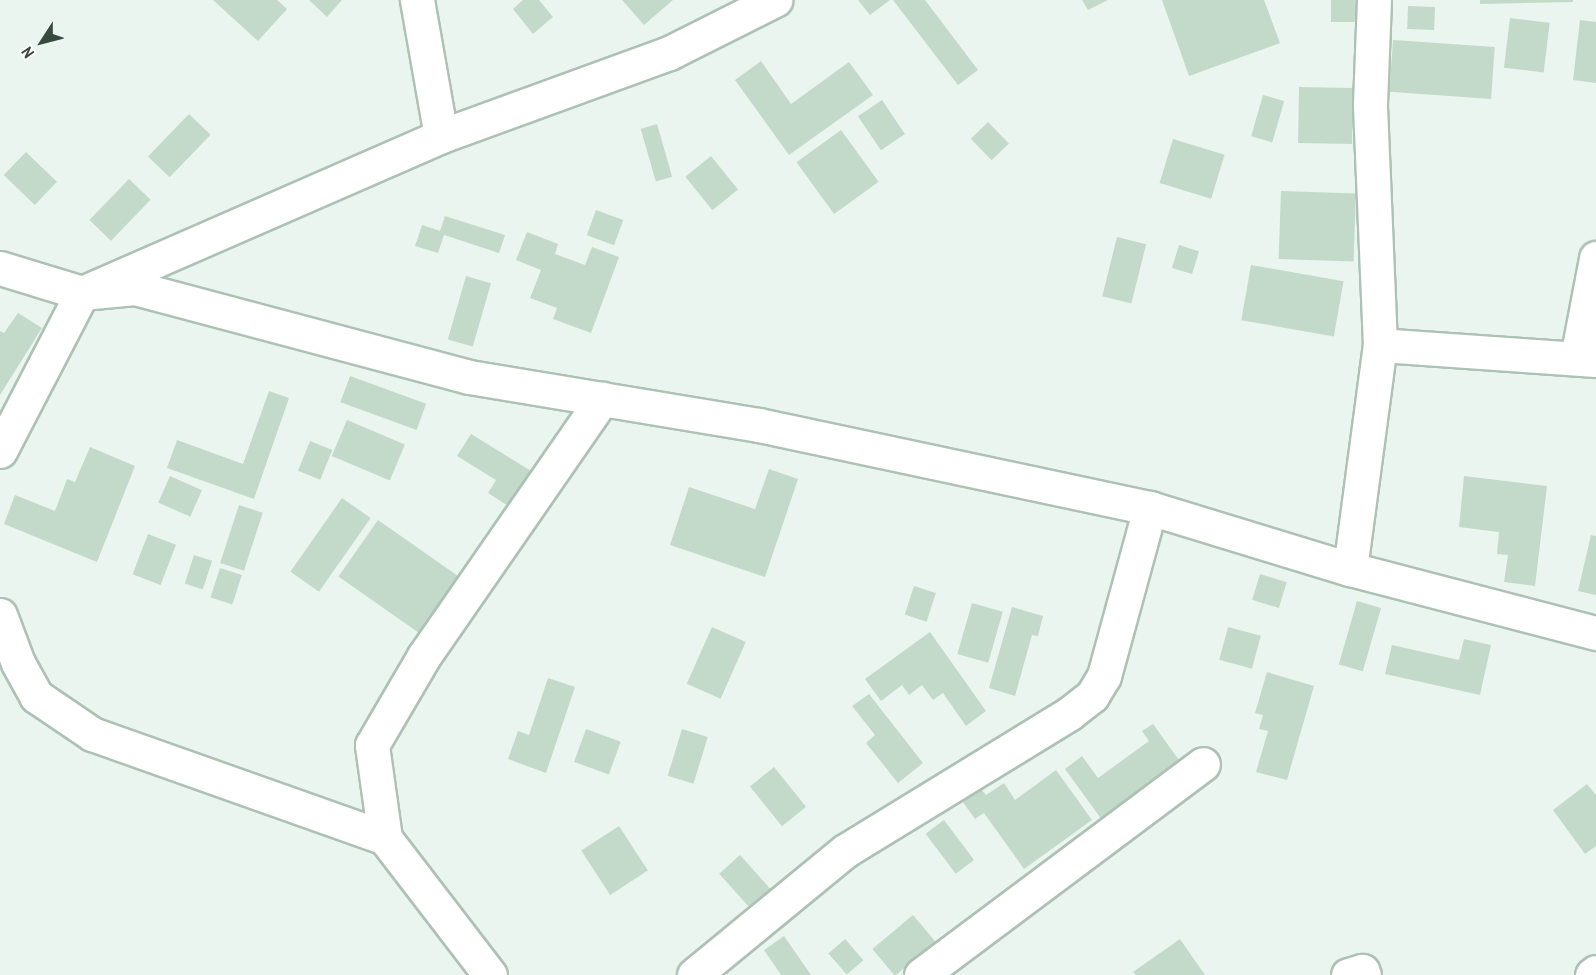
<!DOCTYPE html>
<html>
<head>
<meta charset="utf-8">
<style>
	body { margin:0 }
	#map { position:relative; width:1596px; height:975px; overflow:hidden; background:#eaf5ef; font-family:"Archivo Narrow",sans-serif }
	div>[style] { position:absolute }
	.building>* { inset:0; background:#c3daca; transform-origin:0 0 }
	.roads { filter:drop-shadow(2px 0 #adc1b4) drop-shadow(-2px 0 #adc1b4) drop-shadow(0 2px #adc1b4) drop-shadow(0 -2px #adc1b4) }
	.minor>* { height:33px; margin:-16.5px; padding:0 16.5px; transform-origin:16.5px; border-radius:16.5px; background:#fff }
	span { translate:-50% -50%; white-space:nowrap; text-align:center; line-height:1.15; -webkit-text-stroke:5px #fff; paint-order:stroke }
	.north { position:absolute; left:12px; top:12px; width:60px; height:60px; -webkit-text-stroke:4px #fff; paint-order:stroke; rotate:234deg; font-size:16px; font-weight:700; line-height:24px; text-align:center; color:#384a3e }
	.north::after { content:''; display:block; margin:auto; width:21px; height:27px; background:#384a3e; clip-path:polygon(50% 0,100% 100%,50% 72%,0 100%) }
</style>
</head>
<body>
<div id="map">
	<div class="building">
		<i style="clip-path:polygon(213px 0,277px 0,287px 9px,258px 41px)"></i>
		<i style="clip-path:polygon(309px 0,342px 0,327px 17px)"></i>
		<i style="clip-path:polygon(523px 0,539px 0,553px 17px,533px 34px,513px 9px)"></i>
		<i style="clip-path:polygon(622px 0,673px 0,644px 25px)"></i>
		<i style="clip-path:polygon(858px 0,890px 0,870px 15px)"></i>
		<i style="clip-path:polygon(893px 0,925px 0,978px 70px,958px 85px)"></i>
		<i style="clip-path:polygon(1082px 0,1108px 0,1088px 10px)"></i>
		<i style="clip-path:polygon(1162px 0,1264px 0,1280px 43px,1189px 76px)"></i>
		<i style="left:1331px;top:0;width:36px;height:22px"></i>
		<i style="clip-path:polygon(1480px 0,1573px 0,1573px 2px,1480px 4px)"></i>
		<i style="left:1408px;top:6px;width:27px;height:23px;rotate:2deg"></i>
		<i style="left:1510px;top:18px;width:40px;height:50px;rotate:7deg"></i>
		<i style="clip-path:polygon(1580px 20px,1596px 22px,1596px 83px,1573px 80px)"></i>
		<i style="left:1393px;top:40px;width:102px;height:52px;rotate:4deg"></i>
		<i style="clip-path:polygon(761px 61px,791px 104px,849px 62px,873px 95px,789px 155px,735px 80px)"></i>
		<i style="left:1299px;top:87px;width:54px;height:56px;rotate:1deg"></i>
		<i style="left:1263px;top:95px;width:22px;height:43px;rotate:16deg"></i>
		<i style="left:882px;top:100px;width:41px;height:29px;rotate:56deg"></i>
		<i style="left:189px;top:114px;width:30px;height:59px;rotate:44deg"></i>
		<i style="left:988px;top:122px;width:30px;height:24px;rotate:46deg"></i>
		<i style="left:657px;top:124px;width:55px;height:17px;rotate:74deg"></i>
		<i style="left:841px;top:130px;width:64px;height:55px;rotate:54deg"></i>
		<i style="left:1173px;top:139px;width:54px;height:46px;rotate:17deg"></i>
		<i style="left:26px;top:152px;width:43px;height:32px;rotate:44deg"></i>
		<i style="left:711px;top:156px;width:43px;height:33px;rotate:51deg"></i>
		<i style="left:129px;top:179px;width:30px;height:57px;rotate:44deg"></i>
		<i style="left:1281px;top:191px;width:75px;height:68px;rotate:2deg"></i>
		<i style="left:596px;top:210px;width:29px;height:27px;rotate:20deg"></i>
		<i style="clip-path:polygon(445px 216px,505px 235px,499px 253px,444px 235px,438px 253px,415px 246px,422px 225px,440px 231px)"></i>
		<i style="clip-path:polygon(527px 232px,558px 244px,555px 254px,585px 265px,592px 247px,619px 257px,591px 333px,553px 319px,557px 308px,530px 298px,541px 270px,516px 260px)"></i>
		<i style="left:1117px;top:237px;width:30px;height:61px;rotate:14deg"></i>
		<i style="left:1179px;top:245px;width:21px;height:24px;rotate:17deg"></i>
		<i style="left:1251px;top:265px;width:94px;height:56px;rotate:10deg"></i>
		<i style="left:466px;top:276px;width:26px;height:66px;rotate:16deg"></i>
		<i style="clip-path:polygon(18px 313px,42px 328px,0 395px,0 331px,4px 333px)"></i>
		<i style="left:350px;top:376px;width:81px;height:28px;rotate:20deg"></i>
		<i style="clip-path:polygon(269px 391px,289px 398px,254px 499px,167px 468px,177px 440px,243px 464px)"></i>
		<i style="left:347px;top:420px;width:63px;height:39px;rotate:23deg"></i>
		<i style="clip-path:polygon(471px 434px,539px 476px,518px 512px,488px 493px,496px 480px,457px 456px)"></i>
		<i style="left:310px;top:441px;width:24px;height:32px;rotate:22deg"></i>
		<i style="clip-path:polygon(90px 447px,135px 466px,97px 562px,4px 524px,15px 495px,55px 511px,67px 479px,75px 482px)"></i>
		<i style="clip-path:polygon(769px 469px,798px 479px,765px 577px,670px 545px,689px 487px,755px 509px)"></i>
		<i style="left:170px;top:476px;width:35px;height:29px;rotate:24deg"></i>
		<i style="clip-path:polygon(1464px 476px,1547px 486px,1535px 586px,1504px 582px,1508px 555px,1497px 554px,1499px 532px,1459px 527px)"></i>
		<i style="left:342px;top:498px;width:35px;height:90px;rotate:35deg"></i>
		<i style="left:239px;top:505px;width:25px;height:61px;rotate:18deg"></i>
		<i style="left:378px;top:520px;width:102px;height:69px;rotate:35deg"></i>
		<i style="left:148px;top:534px;width:30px;height:43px;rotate:21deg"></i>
		<i style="clip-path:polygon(1591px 535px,1596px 536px,1596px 595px,1578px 591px)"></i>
		<i style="left:194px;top:555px;width:19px;height:30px;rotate:18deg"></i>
		<i style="left:220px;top:568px;width:23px;height:31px;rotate:18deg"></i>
		<i style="left:1260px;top:574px;width:28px;height:27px;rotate:17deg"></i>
		<i style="left:914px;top:586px;width:23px;height:30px;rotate:18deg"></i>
		<i style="left:1357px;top:601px;width:25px;height:66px;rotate:16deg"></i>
		<i style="left:972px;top:603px;width:32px;height:53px;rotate:16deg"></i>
		<i style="clip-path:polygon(1012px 607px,1043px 616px,1038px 636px,1032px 635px,1015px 696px,989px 688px)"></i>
		<i style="left:712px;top:627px;width:37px;height:62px;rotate:24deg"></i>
		<i style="left:1228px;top:627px;width:34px;height:34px;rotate:15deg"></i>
		<i style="clip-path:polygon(930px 632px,986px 711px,966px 726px,943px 693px,933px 700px,922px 685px,909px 695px,902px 685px,881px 701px,865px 679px)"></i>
		<i style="clip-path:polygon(1464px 639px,1491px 645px,1480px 695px,1385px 674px,1392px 645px,1459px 660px)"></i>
		<i style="clip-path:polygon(1267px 672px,1314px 686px,1287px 780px,1256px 772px,1268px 731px,1259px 729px,1263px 715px,1255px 713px)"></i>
		<i style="clip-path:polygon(548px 678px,575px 687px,546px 773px,508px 759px,518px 731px,529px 735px)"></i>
		<i style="clip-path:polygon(869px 694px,923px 763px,898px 783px,866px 743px,875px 735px,852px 706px)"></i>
		<i style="clip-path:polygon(1153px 724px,1184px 767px,1105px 824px,1065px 769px,1082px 756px,1098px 778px,1149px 741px,1142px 731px)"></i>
		<i style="left:586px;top:729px;width:37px;height:35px;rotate:20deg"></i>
		<i style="left:682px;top:729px;width:27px;height:49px;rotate:17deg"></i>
		<i style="left:774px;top:767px;width:51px;height:31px;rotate:51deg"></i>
		<i style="clip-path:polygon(1056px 770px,1092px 820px,1024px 869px,984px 813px,975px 819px,960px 798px,978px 785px,986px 795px,1004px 783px,1015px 800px)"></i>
		<i style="clip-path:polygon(1587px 784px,1596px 795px,1596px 846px,1585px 854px,1553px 810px)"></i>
		<i style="left:944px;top:820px;width:50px;height:23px;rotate:53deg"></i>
		<i style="left:619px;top:826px;width:53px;height:45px;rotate:57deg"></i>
		<i style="left:740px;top:855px;width:47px;height:28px;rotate:48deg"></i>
		<i style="left:913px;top:915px;width:35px;height:53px;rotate:50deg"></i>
		<i style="clip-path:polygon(784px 936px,811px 975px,781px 975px,764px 950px)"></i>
		<i style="left:845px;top:939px;width:28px;height:22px;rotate:49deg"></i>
		<i style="clip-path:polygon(1180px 939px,1205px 975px,1136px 975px,1133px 972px)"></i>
	</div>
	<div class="roads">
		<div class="minor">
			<i style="left:417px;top:0;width:138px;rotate:80deg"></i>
			<i style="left:0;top:268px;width:86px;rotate:17deg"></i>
			<i style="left:82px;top:293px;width:53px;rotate:-5.4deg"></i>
			<i style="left:135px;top:288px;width:346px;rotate:14.9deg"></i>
			<i style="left:469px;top:377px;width:294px;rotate:9.4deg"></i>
			<i style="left:759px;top:425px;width:400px;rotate:12deg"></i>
			<i style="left:1150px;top:508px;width:209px;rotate:17deg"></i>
			<i style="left:1350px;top:569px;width:254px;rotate:14.6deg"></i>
			<i style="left:1380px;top:345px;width:217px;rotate:4deg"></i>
			<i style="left:1577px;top:358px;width:102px;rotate:-79.2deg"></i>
			<i style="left:0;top:451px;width:178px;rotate:-62.6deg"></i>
			<i style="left:82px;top:293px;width:392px;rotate:-23.6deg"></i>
			<i style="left:441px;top:136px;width:243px;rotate:-20deg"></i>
			<i style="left:669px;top:53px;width:119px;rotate:-26.6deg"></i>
			<i style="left:1350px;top:569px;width:226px;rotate:-82.4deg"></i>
			<i style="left:1380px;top:345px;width:241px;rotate:-92.4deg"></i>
			<i style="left:1370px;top:104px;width:104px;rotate:-87.8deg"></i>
			<i style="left:0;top:615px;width:51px;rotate:69.4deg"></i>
			<i style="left:18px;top:663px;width:38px;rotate:61deg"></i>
			<i style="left:36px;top:696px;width:68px;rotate:34.2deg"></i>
			<i style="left:92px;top:734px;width:311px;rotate:19.5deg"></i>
			<i style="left:490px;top:975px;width:173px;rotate:-127.5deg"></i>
			<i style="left:385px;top:838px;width:94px;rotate:-98deg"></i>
			<i style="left:372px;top:745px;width:103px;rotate:-59.7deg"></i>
			<i style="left:424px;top:656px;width:313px;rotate:-55.3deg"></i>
			<i style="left:694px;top:975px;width:195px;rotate:-39.4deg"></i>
			<i style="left:845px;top:851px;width:264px;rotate:-31.5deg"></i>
			<i style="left:1070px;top:713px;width:28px;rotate:-38deg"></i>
			<i style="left:1092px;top:696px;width:23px;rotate:-59deg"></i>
			<i style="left:1104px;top:676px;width:174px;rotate:-74.7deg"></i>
			<i style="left:921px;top:975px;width:352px;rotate:-36.8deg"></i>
			<i style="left:1348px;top:975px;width:15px;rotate:-16deg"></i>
			<i style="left:1362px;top:971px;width:4px;rotate:63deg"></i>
			<i style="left:1592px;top:975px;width:5px;rotate:-37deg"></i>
		</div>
	</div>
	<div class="north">N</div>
</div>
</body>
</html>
